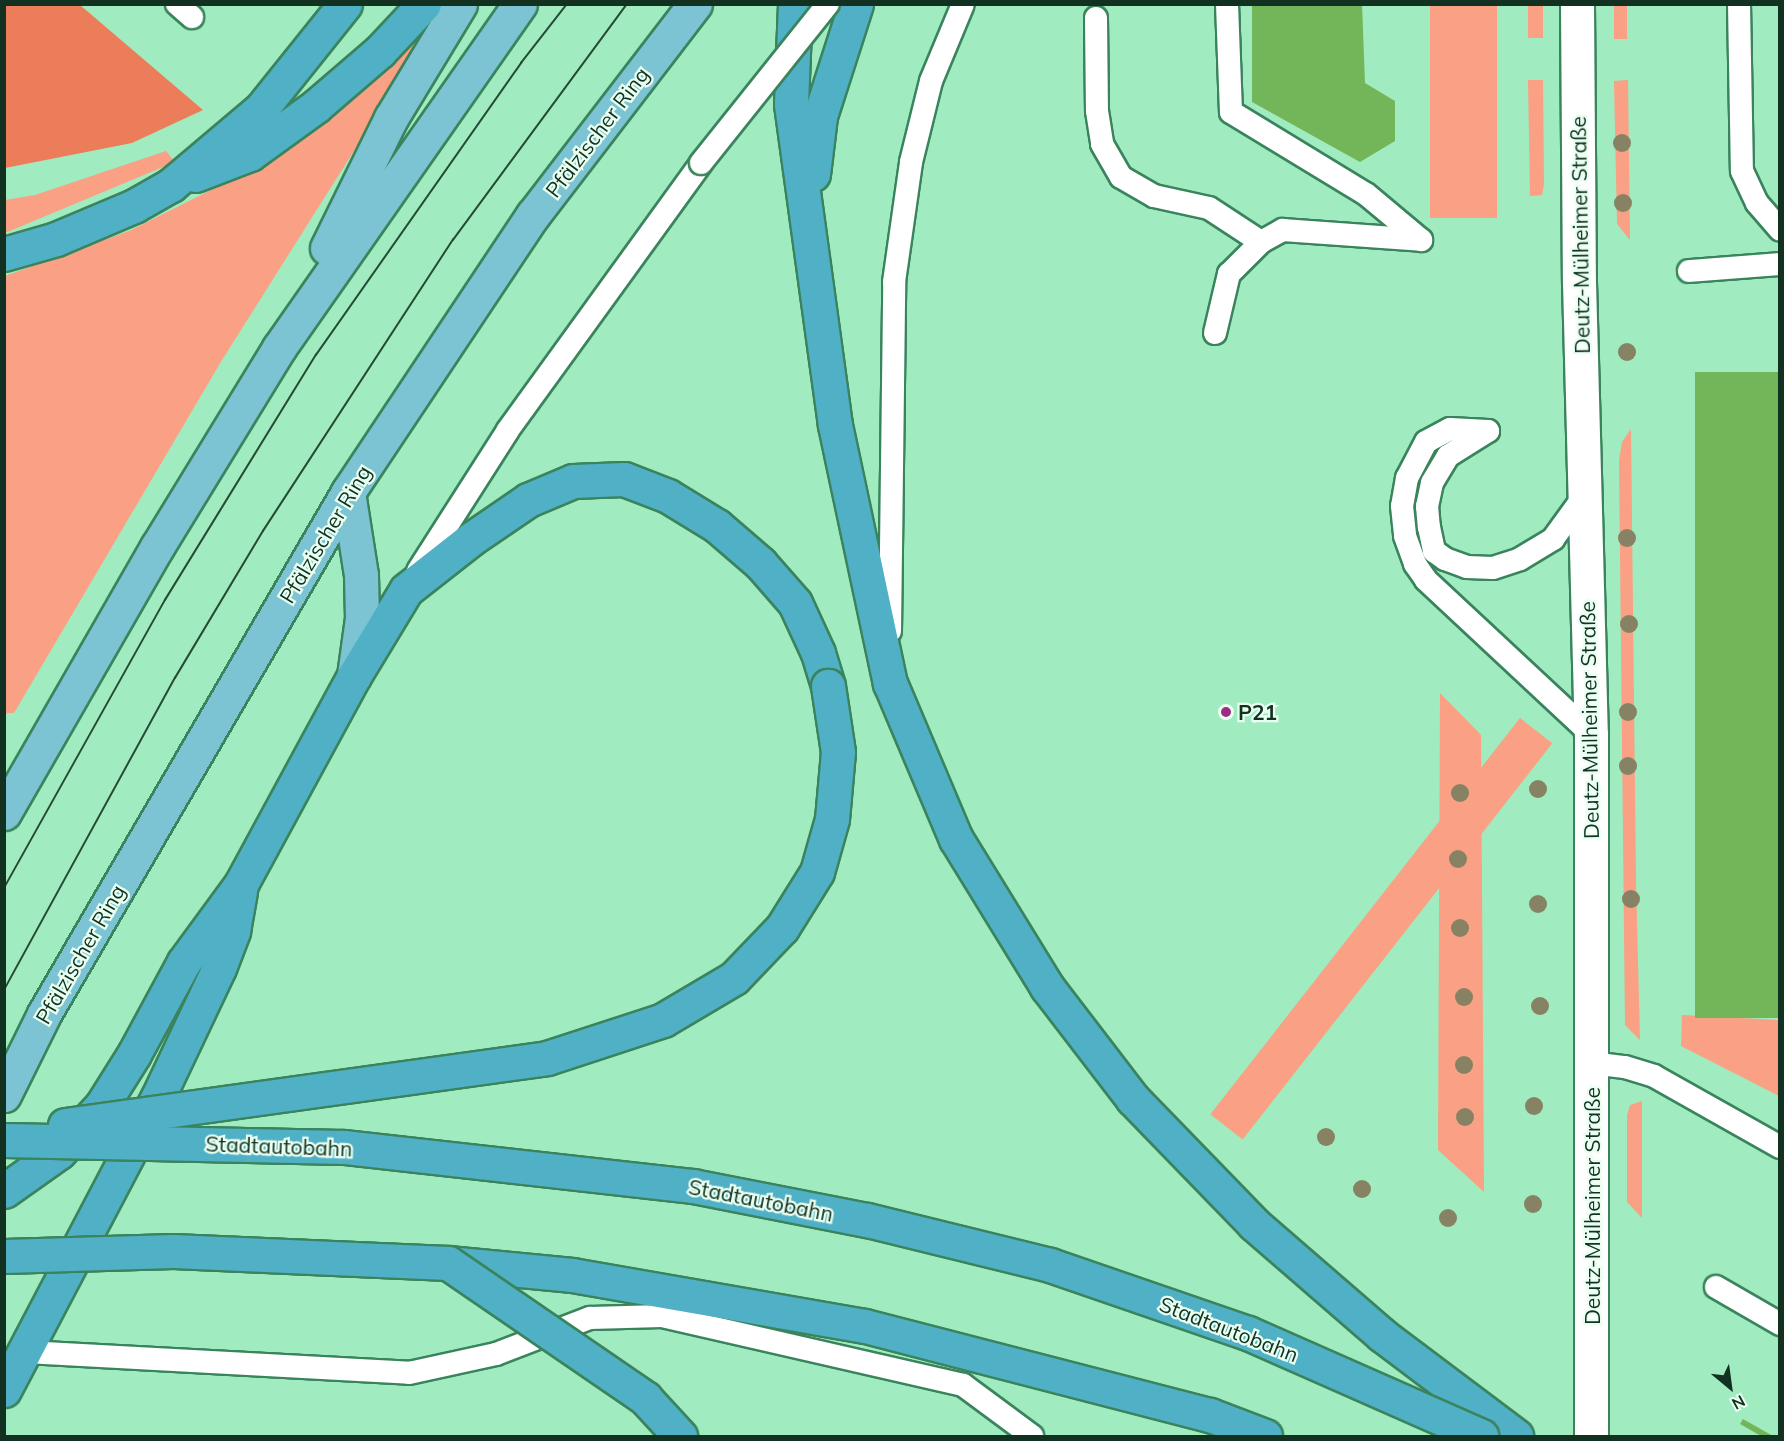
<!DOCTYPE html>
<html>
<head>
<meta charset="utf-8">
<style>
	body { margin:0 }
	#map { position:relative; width:1784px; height:1441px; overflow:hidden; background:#a0ebbf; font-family:Mulish,sans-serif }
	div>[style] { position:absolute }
	.green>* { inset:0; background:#faa084; transform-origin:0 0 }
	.forest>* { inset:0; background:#ec7d5b }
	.building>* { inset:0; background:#72b659; transform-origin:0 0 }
	.roads { filter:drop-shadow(2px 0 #3a845d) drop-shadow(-2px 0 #3a845d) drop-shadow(0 2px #3a845d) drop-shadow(0 -2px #3a845d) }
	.service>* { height:22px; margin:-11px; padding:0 11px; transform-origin:11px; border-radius:11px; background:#fff }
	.tertiary>* { height:33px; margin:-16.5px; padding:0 16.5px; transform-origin:16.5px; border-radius:16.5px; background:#fff }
	.primary>* { height:33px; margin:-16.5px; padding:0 16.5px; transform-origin:16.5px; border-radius:16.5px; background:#7cc4d4 }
	.trunk>* { height:33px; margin:-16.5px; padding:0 16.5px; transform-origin:16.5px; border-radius:16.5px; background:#50b0c6 }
	.tram>* { height:1.5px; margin:-0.75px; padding:0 0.75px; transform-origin:0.75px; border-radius:0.75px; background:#254a36 }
	.bridges { filter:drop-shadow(2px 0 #3a845d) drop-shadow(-2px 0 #3a845d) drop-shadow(0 2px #3a845d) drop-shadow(0 -2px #3a845d) }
	.service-bridge>* { height:22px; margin:-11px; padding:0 11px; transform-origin:11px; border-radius:11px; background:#fff }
	.trunk-bridge>* { height:33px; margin:-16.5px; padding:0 16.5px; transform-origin:16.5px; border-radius:16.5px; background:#50b0c6 }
	.trees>* { width:18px; height:18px; margin:-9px; border-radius:50%; background:#878263 }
	.dots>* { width:16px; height:16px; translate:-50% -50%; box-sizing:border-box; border:3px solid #e9fff1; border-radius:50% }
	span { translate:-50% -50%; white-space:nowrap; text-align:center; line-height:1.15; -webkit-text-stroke:4.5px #e9fff1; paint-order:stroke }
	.street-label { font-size:21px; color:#123121 }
	.poi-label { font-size:21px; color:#123121; font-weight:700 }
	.left { translate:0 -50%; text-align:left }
	.frame { position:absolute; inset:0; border:6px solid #123121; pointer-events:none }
	.north { position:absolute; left:1700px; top:1357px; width:60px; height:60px; -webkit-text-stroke:4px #e9fff1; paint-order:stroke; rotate:151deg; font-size:16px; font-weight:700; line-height:24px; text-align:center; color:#123121 }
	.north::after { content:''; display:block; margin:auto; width:21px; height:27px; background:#123121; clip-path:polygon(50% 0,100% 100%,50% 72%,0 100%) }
</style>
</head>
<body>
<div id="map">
	<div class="green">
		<i style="left:1430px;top:5px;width:67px;height:213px"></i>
		<i style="left:1528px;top:5px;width:15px;height:33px"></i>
		<i style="left:1614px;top:5px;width:13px;height:34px"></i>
		<i style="clip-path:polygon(435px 10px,441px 13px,222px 360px,14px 713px,7px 713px,5px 717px,5px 276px,129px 231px,247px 172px)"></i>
		<i style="clip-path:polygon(1528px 80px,1543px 80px,1544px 184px,1542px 195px,1530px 196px)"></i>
		<i style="clip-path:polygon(1628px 80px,1630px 240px,1617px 224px,1614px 81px)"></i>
		<i style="clip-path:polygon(166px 151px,175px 162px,5px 233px,5px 200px,35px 195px)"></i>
		<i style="clip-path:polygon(1631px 429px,1636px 882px,1640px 1040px,1625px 1025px,1619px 460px,1622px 442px)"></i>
		<i style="clip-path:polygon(1440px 693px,1481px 735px,1484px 1192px,1438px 1150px)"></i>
		<i style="left:1520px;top:718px;width:41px;height:503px;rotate:38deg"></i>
		<i style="clip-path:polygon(1682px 1015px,1779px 1020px,1779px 1096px,1681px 1046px)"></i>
		<i style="clip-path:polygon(1642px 1101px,1642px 1218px,1627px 1202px,1627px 1115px,1630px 1105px)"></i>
	</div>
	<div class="forest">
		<i style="clip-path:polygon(5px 4px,80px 5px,203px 110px,132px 143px,5px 168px)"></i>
	</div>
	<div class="building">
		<i style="clip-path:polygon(1252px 4px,1362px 4px,1365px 83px,1395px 101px,1395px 141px,1360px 162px,1252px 102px)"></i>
		<i style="left:1780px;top:372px;width:646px;height:85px;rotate:90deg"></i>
		<i style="clip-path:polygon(1743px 1419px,1773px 1436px,1761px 1436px,1740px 1424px)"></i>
	</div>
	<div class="roads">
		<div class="service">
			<i style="left:177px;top:4px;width:20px;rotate:41deg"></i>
			<i style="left:1227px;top:4px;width:108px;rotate:87.9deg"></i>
			<i style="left:1231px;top:112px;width:158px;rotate:31.3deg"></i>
			<i style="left:1366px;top:194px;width:72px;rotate:39.9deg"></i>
			<i style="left:1739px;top:4px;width:167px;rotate:89deg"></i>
			<i style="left:1742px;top:171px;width:35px;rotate:65deg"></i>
			<i style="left:1757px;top:203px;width:35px;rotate:49deg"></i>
			<i style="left:1096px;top:18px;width:93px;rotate:89.4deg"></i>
			<i style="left:1097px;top:111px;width:33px;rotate:81deg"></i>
			<i style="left:1102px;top:144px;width:38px;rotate:60deg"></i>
			<i style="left:1121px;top:177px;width:38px;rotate:30deg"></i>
			<i style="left:1154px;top:196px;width:56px;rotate:12.3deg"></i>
			<i style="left:1209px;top:208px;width:62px;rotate:33.2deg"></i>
			<i style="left:1689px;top:271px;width:91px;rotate:-4.4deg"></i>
			<i style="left:1215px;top:333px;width:61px;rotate:-76.7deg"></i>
			<i style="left:1229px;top:274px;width:45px;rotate:-45deg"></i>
			<i style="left:1261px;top:242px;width:25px;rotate:-29deg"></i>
			<i style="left:1283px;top:230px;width:138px;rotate:4.1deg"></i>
			<i style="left:1488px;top:431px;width:38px;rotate:-177deg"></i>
			<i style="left:1450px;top:429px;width:27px;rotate:152deg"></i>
			<i style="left:1426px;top:442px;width:41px;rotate:117.8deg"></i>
			<i style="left:1407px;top:478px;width:28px;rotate:100deg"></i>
			<i style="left:1402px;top:506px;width:30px;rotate:84deg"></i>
			<i style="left:1405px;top:536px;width:30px;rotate:70deg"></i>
			<i style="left:1415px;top:564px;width:19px;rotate:55deg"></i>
			<i style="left:1426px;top:580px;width:226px;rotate:43deg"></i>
			<i style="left:1488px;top:431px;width:47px;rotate:148deg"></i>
			<i style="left:1448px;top:456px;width:31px;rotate:121deg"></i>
			<i style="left:1432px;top:483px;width:24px;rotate:102deg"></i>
			<i style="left:1427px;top:506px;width:21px;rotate:85deg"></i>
			<i style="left:1429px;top:527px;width:25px;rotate:78deg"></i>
			<i style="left:1434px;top:551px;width:14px;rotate:36deg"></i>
			<i style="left:1445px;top:559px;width:23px;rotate:20deg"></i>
			<i style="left:1467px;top:567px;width:26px;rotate:2deg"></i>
			<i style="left:1493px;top:568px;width:28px;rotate:-18deg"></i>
			<i style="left:1520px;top:559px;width:39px;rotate:-31deg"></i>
			<i style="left:1553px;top:539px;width:54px;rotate:-54deg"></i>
			<i style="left:418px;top:571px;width:167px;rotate:-57.4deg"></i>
			<i style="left:508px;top:430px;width:329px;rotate:-54.1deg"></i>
			<i style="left:890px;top:631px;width:349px;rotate:-89.3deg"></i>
			<i style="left:894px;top:282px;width:121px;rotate:-81.9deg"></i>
			<i style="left:911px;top:162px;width:83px;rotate:-76.1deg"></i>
			<i style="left:931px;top:81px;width:83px;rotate:-67.4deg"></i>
			<i style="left:1591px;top:1063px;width:34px;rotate:7deg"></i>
			<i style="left:1625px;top:1067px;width:30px;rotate:17deg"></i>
			<i style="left:1654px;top:1076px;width:145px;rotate:29.4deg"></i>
			<i style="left:1716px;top:1287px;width:74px;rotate:30deg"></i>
			<i style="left:26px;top:1352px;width:384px;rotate:3.1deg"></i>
			<i style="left:409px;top:1373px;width:89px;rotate:-12.3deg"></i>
			<i style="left:496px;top:1354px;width:101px;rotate:-21deg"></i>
			<i style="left:590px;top:1318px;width:72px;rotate:-1.6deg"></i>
			<i style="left:662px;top:1316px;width:309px;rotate:12.9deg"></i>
			<i style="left:963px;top:1385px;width:86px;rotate:36.5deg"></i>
		</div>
		<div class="tertiary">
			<i style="left:1577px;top:4px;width:278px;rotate:89.6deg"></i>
			<i style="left:1579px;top:282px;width:452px;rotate:88.5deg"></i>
			<i style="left:1591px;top:734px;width:702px;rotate:90deg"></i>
		</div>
		<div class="primary">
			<i style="left:327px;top:248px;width:145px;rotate:-63.8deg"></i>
			<i style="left:391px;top:118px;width:133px;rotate:-58.8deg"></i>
			<i style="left:348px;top:492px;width:84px;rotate:81.1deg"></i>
			<i style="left:361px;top:575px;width:43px;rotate:88.7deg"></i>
			<i style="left:362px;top:618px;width:59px;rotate:97.9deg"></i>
			<i style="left:4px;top:813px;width:307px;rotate:-60.1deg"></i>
			<i style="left:157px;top:547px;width:233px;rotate:-58.5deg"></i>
			<i style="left:279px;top:348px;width:420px;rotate:-55deg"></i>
			<i style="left:4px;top:1095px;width:90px;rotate:-63.7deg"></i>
			<i style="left:44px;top:1014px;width:604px;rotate:-59.78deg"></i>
			<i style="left:348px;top:492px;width:333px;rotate:-56.3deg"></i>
			<i style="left:533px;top:215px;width:266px;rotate:-52.5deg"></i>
		</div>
		<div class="trunk">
			<i style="left:795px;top:4px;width:100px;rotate:92.3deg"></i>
			<i style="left:791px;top:104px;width:324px;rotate:82.2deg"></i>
			<i style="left:835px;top:425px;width:264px;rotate:78deg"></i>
			<i style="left:890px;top:683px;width:169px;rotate:67.1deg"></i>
			<i style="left:956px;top:839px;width:174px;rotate:58.4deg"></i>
			<i style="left:1047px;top:987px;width:141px;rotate:52.5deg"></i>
			<i style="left:1133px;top:1099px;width:174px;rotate:45.9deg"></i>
			<i style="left:1254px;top:1224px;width:169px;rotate:40.9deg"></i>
			<i style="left:1382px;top:1335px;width:168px;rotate:37deg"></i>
			<i style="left:813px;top:174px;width:58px;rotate:-83.1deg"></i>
			<i style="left:820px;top:116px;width:118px;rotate:-72.2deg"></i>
			<i style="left:195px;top:175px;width:59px;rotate:-20.9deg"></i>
			<i style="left:250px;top:154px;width:82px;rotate:-36deg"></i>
			<i style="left:316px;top:106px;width:84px;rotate:-40.7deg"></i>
			<i style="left:380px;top:51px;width:64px;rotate:-46.9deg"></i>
			<i style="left:4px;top:254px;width:54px;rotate:-16.1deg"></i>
			<i style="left:56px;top:239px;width:85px;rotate:-22.9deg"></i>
			<i style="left:134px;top:206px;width:43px;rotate:-29.6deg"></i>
			<i style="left:171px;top:185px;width:118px;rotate:-40.2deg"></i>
			<i style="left:261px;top:109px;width:134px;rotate:-51.3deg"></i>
			<i style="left:4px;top:1191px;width:67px;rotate:-35.3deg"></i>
			<i style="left:59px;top:1152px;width:64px;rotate:-47.5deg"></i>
			<i style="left:102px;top:1105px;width:60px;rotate:-57.9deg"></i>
			<i style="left:134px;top:1054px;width:105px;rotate:-61.5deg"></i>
			<i style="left:184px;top:962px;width:97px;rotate:-53.8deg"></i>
			<i style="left:241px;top:884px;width:237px;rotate:-61.5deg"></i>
			<i style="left:354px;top:676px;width:100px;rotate:-58.8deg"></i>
			<i style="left:406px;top:590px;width:83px;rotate:-38.1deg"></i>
			<i style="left:471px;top:539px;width:69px;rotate:-34.4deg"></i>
			<i style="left:528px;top:500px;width:49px;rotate:-22.9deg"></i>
			<i style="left:573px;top:481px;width:51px;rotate:-2.2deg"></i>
			<i style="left:624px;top:479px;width:47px;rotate:21.1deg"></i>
			<i style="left:668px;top:496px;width:57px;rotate:31.5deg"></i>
			<i style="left:717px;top:526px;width:57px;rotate:40.7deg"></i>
			<i style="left:760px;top:563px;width:53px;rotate:48.8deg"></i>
			<i style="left:795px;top:603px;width:55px;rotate:65.3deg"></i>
			<i style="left:818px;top:653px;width:34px;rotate:73deg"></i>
			<i style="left:448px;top:1263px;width:125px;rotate:5.5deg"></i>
			<i style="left:572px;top:1275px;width:297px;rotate:9.9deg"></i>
			<i style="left:865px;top:1326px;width:356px;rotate:14.5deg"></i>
			<i style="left:1210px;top:1415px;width:59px;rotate:20.9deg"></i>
			<i style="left:4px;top:1390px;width:329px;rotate:-62.3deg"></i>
			<i style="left:157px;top:1099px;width:145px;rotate:-64.7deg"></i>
			<i style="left:219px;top:968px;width:40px;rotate:-69deg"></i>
			<i style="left:233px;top:931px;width:40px;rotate:-80deg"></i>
		</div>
	</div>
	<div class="tram">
		<i style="left:4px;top:888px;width:330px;rotate:-60.8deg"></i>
		<i style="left:165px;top:600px;width:288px;rotate:-58.4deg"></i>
		<i style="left:316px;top:355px;width:357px;rotate:-54.9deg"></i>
		<i style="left:521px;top:63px;width:75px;rotate:-52.1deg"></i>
		<i style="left:4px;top:990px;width:356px;rotate:-61.3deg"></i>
		<i style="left:175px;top:678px;width:171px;rotate:-59.1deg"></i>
		<i style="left:263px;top:531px;width:348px;rotate:-56.9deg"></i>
		<i style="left:453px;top:240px;width:293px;rotate:-53.6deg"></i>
	</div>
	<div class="bridges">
		<div class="service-bridge">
			<i style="left:701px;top:163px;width:203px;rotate:-51.4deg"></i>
		</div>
		<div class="trunk-bridge">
			<i style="left:65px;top:1125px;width:487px;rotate:-7.9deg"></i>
			<i style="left:547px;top:1058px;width:122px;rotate:-18.1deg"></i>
			<i style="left:663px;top:1020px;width:82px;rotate:-30.6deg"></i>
			<i style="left:734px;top:978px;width:69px;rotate:-46.2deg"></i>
			<i style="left:782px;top:928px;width:66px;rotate:-58deg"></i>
			<i style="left:817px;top:872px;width:55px;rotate:-74.2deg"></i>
			<i style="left:832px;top:819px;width:67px;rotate:-84.9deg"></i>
			<i style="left:838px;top:752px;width:67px;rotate:-98.6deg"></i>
			<i style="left:4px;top:1140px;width:340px;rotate:1.2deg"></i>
			<i style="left:344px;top:1147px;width:351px;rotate:6.4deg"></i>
			<i style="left:693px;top:1186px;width:177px;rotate:11.1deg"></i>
			<i style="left:867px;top:1220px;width:188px;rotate:13.8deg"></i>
			<i style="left:1050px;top:1265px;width:209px;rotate:19deg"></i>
			<i style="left:1248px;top:1333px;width:255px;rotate:23.8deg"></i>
			<i style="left:4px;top:1256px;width:169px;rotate:-1.7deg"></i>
			<i style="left:173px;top:1251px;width:275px;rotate:2.5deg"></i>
			<i style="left:448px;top:1263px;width:239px;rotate:34.4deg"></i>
			<i style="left:645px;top:1398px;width:52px;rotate:47.4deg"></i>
		</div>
	</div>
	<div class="trees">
		<i style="left:1622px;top:143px"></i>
		<i style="left:1623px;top:203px"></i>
		<i style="left:1627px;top:352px"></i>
		<i style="left:1627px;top:538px"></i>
		<i style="left:1629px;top:624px"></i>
		<i style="left:1628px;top:712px"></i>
		<i style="left:1628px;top:766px"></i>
		<i style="left:1538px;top:789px"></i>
		<i style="left:1460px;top:793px"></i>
		<i style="left:1458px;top:859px"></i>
		<i style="left:1631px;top:899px"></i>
		<i style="left:1538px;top:904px"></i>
		<i style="left:1460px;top:928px"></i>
		<i style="left:1464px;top:997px"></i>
		<i style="left:1540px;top:1006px"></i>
		<i style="left:1464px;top:1065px"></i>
		<i style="left:1534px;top:1106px"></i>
		<i style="left:1465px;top:1117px"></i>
		<i style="left:1326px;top:1137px"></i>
		<i style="left:1362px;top:1189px"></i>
		<i style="left:1533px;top:1204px"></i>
		<i style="left:1448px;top:1218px"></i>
	</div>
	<div class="dots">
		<i style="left:1226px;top:712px;background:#9e2a85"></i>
	</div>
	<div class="street-label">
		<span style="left:597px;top:132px;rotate:-53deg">Pfälzischer Ring</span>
		<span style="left:1580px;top:235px;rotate:-91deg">Deutz-Mülheimer Straße</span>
		<span style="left:325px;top:534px;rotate:-59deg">Pfälzischer Ring</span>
		<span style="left:1589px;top:720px;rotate:-91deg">Deutz-Mülheimer Straße</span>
		<span style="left:80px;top:954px;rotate:-60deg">Pfälzischer Ring</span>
		<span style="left:279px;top:1146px;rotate:2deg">Stadtautobahn</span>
		<span style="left:761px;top:1200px;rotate:11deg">Stadtautobahn</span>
		<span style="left:1592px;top:1206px;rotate:-90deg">Deutz-Mülheimer Straße</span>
		<span style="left:1229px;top:1329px;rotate:21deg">Stadtautobahn</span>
	</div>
	<div class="poi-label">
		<span class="left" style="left:1238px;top:712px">P21</span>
	</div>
	<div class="frame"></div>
	<div class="north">N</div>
</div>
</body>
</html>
